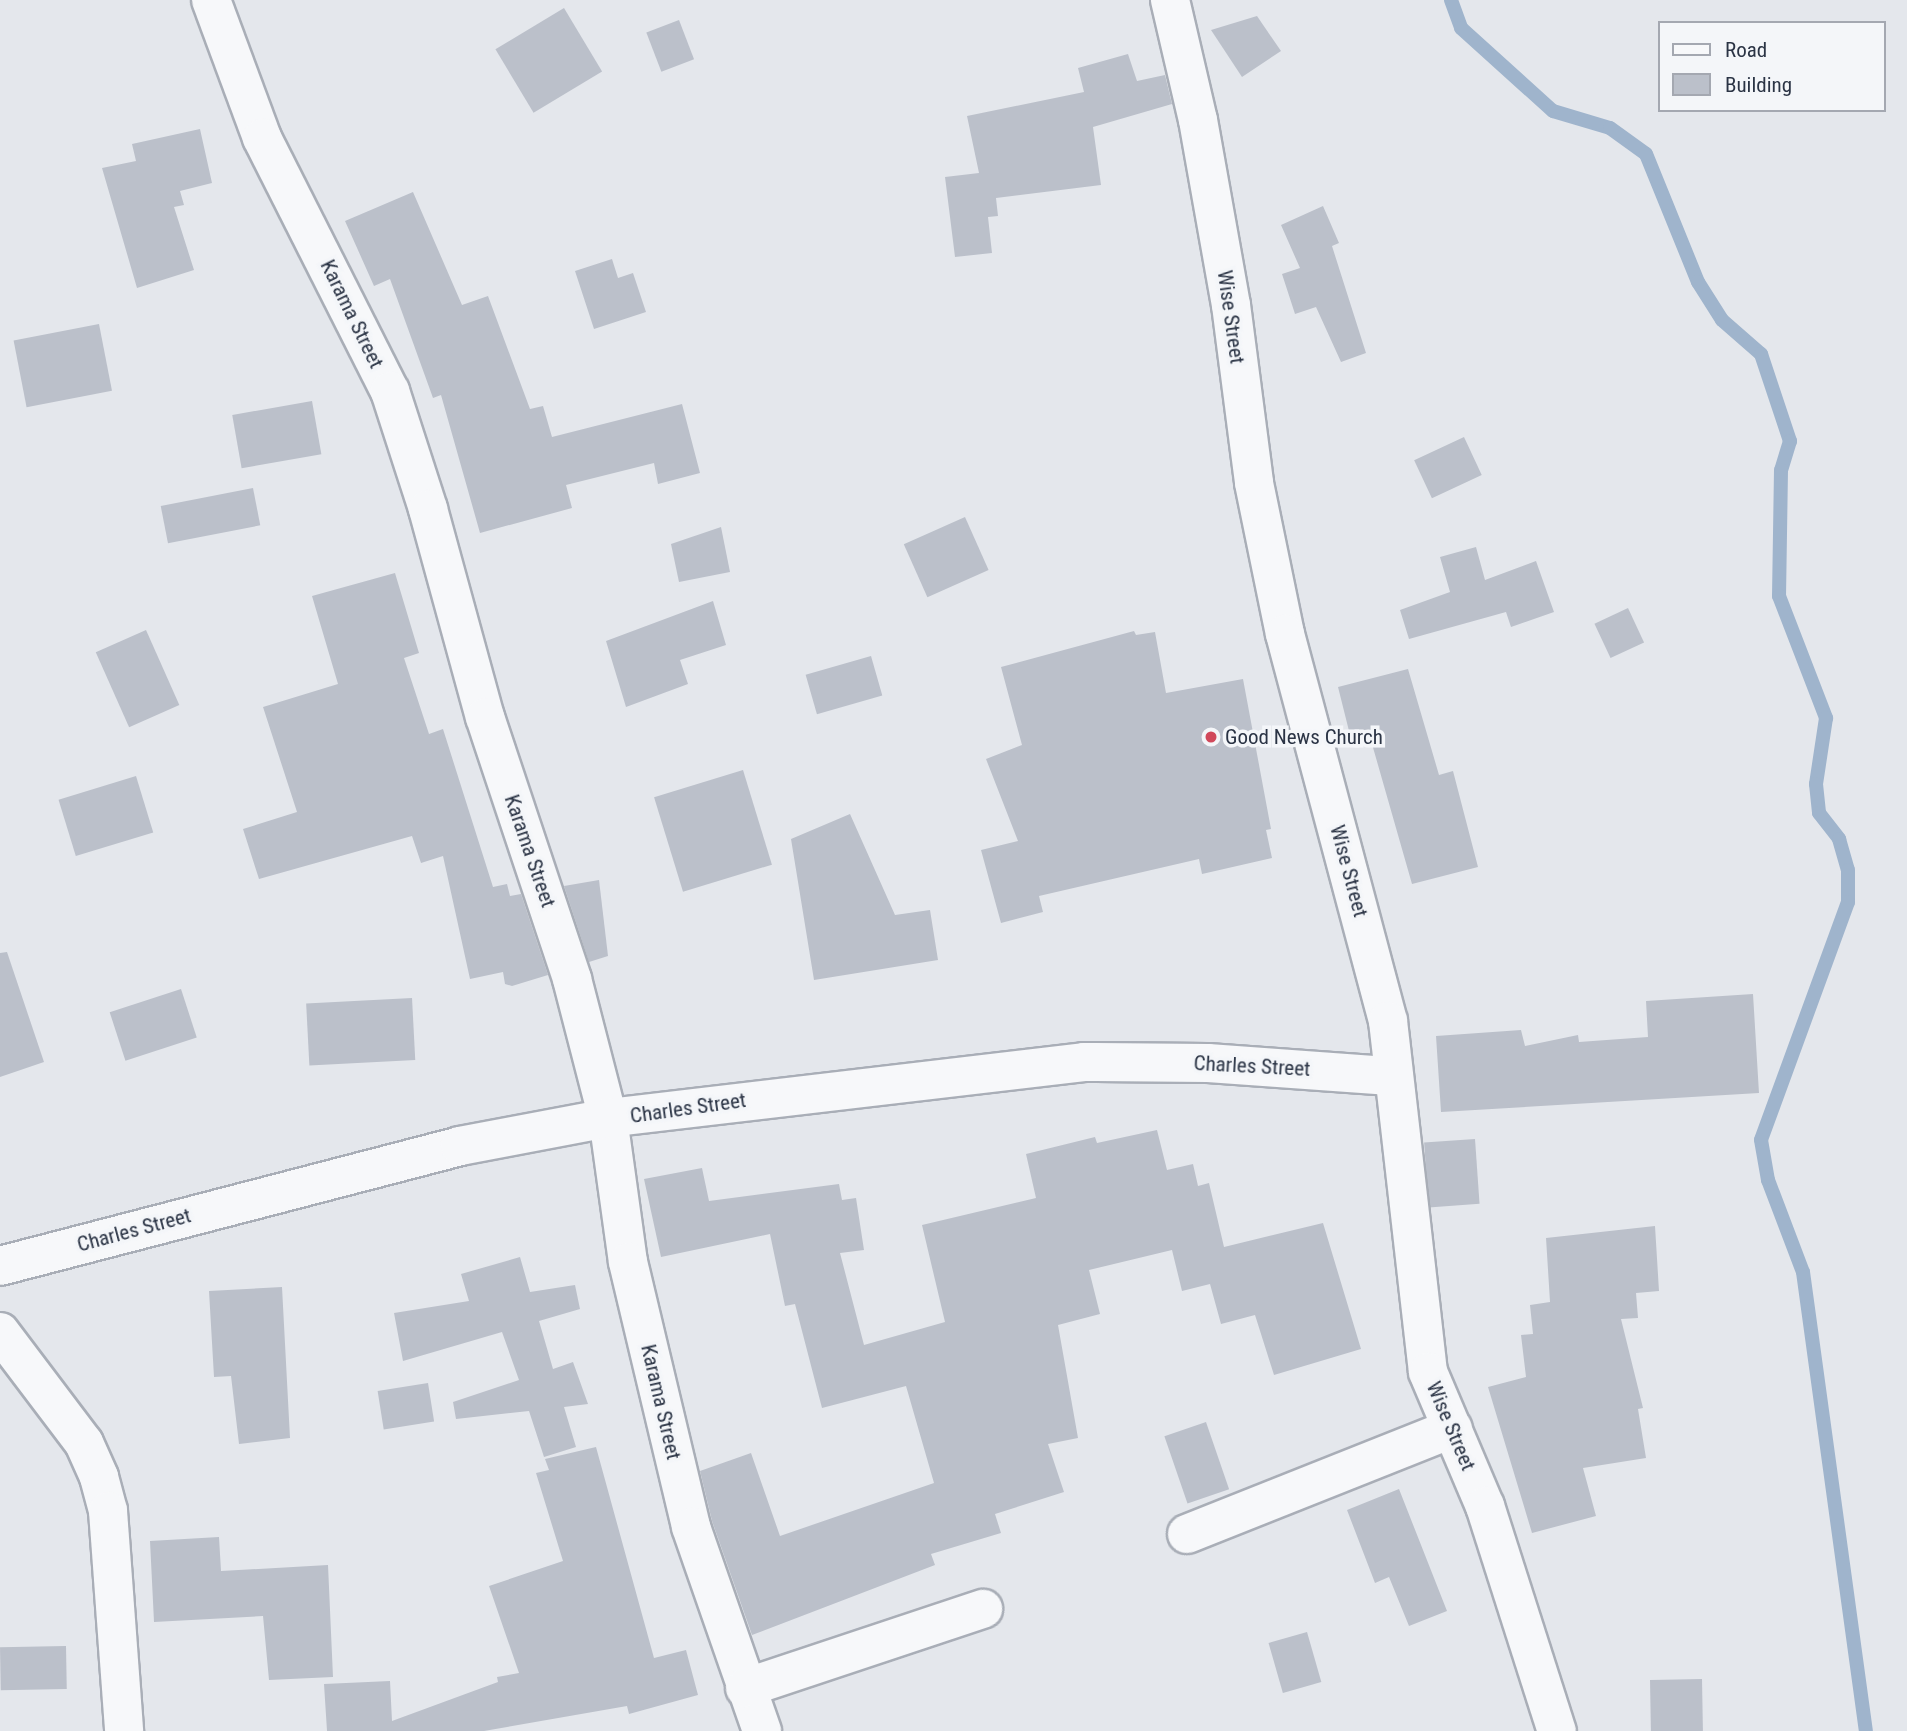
<!DOCTYPE html>
<html>
<head>
<meta charset="utf-8">
<style>
	body { margin:0 }
	#map { position:relative; width:1907px; height:1731px; overflow:hidden; background:#e4e7ec; font-family:"Roboto Condensed",sans-serif }
	div>[style] { position:absolute }
	.stream>* { height:14px; margin:-7px; padding:0 7px; transform-origin:7px; border-radius:7px; background:#9fb4cc }
	.building>* { inset:0; background:#bbc0ca; transform-origin:0 0 }
	.roads { filter:drop-shadow(2px 0 #a9aeb7) drop-shadow(-2px 0 #a9aeb7) drop-shadow(0 2px #a9aeb7) drop-shadow(0 -2px #a9aeb7) }
	.minor>* { height:38px; margin:-19px; padding:0 19px; transform-origin:19px; border-radius:19px; background:#f7f8fa }
	.dots>* { width:19px; height:19px; translate:-50% -50%; box-sizing:border-box; border:4px solid #f4f6f9; border-radius:50% }
	span { translate:-50% -50%; white-space:nowrap; text-align:center; line-height:1.15; -webkit-text-stroke:7px #f4f6f9; paint-order:stroke }
	.street-label { font-size:21px; color:#2b3445 }
	.poi-label { font-size:21px; color:#2b3445 }
	.left { translate:0 -50%; text-align:left }
	.legend { position:absolute; left:1658px; top:21px; width:228px; height:91px; box-sizing:border-box; background:#f4f6f9; border:2px solid #a4a8b1; margin:0; padding:9px 12px; list-style:none; font-size:21px; color:#2b3445 }
	.legend li { display:flex; align-items:center; gap:14px; height:35px }
	.legend b { width:35px; border:2px solid #a4a8b1 }
</style>
</head>
<body>
<div id="map">
	<div class="stream">
		<i style="left:1451px;top:0;width:30px;rotate:70deg"></i>
		<i style="left:1461px;top:28px;width:124px;rotate:42.1deg"></i>
		<i style="left:1553px;top:111px;width:59px;rotate:16.6deg"></i>
		<i style="left:1610px;top:128px;width:44px;rotate:35.8deg"></i>
		<i style="left:1646px;top:154px;width:138px;rotate:67.9deg"></i>
		<i style="left:1698px;top:282px;width:45px;rotate:57.7deg"></i>
		<i style="left:1722px;top:320px;width:52px;rotate:41.1deg"></i>
		<i style="left:1761px;top:354px;width:92px;rotate:71.6deg"></i>
		<i style="left:1790px;top:441px;width:30px;rotate:107deg"></i>
		<i style="left:1781px;top:470px;width:126px;rotate:90.9deg"></i>
		<i style="left:1779px;top:596px;width:131px;rotate:68.9deg"></i>
		<i style="left:1826px;top:718px;width:67px;rotate:98.6deg"></i>
		<i style="left:1816px;top:784px;width:29px;rotate:84deg"></i>
		<i style="left:1819px;top:813px;width:33px;rotate:52deg"></i>
		<i style="left:1839px;top:839px;width:32px;rotate:74deg"></i>
		<i style="left:1848px;top:870px;width:32px;rotate:90deg"></i>
		<i style="left:1848px;top:902px;width:253px;rotate:110.1deg"></i>
		<i style="left:1761px;top:1140px;width:41px;rotate:80.1deg"></i>
		<i style="left:1768px;top:1180px;width:98px;rotate:69.2deg"></i>
		<i style="left:1803px;top:1272px;width:463px;rotate:82.2deg"></i>
	</div>
	<div class="building">
		<i style="left:564px;top:8px;width:74px;height:80px;rotate:59deg"></i>
		<i style="clip-path:polygon(1257px 16px,1281px 51px,1242px 77px,1211px 30px)"></i>
		<i style="left:679px;top:20px;width:42px;height:35px;rotate:69deg"></i>
		<i style="clip-path:polygon(1128px 54px,1137px 81px,1165px 75px,1172px 104px,1093px 127px,1101px 185px,996px 198px,998px 216px,988px 217px,992px 253px,955px 257px,945px 177px,979px 173px,967px 116px,1084px 92px,1078px 68px)"></i>
		<i style="clip-path:polygon(200px 129px,212px 183px,180px 191px,184px 205px,174px 207px,194px 270px,137px 288px,102px 168px,136px 161px,132px 144px)"></i>
		<i style="clip-path:polygon(413px 192px,462px 305px,488px 296px,530px 409px,543px 406px,552px 437px,682px 404px,700px 473px,658px 484px,654px 463px,566px 485px,572px 508px,480px 533px,441px 395px,433px 398px,390px 279px,374px 286px,345px 221px)"></i>
		<i style="clip-path:polygon(1323px 206px,1339px 243px,1332px 246px,1366px 353px,1341px 362px,1316px 307px,1295px 314px,1282px 274px,1300px 268px,1281px 225px)"></i>
		<i style="clip-path:polygon(612px 259px,618px 278px,633px 273px,646px 312px,594px 329px,575px 271px)"></i>
		<i style="left:99px;top:324px;width:68px;height:87px;rotate:79deg"></i>
		<i style="left:312px;top:401px;width:54px;height:81px;rotate:80deg"></i>
		<i style="left:1464px;top:437px;width:42px;height:55px;rotate:65deg"></i>
		<i style="left:253px;top:488px;width:38px;height:94px;rotate:79deg"></i>
		<i style="left:965px;top:517px;width:58px;height:67px;rotate:66deg"></i>
		<i style="clip-path:polygon(721px 527px,730px 572px,679px 582px,671px 544px)"></i>
		<i style="clip-path:polygon(1476px 547px,1485px 580px,1536px 561px,1554px 612px,1511px 627px,1506px 612px,1409px 639px,1400px 610px,1450px 592px,1440px 557px)"></i>
		<i style="clip-path:polygon(395px 573px,419px 653px,404px 658px,429px 734px,443px 729px,493px 887px,507px 884px,510px 896px,521px 894px,548px 975px,512px 986px,505px 984px,503px 972px,470px 979px,443px 856px,421px 863px,412px 836px,259px 879px,243px 829px,297px 812px,263px 707px,338px 684px,312px 596px)"></i>
		<i style="clip-path:polygon(713px 601px,726px 645px,680px 660px,688px 684px,626px 707px,606px 641px)"></i>
		<i style="left:1628px;top:608px;width:38px;height:37px;rotate:65deg"></i>
		<i style="left:146px;top:630px;width:82px;height:55px;rotate:66deg"></i>
		<i style="clip-path:polygon(1134px 631px,1136px 635px,1155px 632px,1166px 693px,1243px 679px,1271px 829px,1266px 830px,1272px 858px,1202px 874px,1199px 859px,1039px 896px,1043px 912px,1001px 923px,981px 850px,1018px 841px,986px 759px,1022px 745px,1001px 667px)"></i>
		<i style="left:871px;top:656px;width:41px;height:68px;rotate:74deg"></i>
		<i style="clip-path:polygon(1408px 669px,1439px 775px,1453px 771px,1478px 867px,1412px 884px,1368px 730px,1350px 735px,1338px 687px)"></i>
		<i style="left:743px;top:770px;width:99px;height:93px;rotate:73deg"></i>
		<i style="left:136px;top:776px;width:59px;height:81px;rotate:73deg"></i>
		<i style="clip-path:polygon(850px 814px,895px 915px,930px 910px,938px 960px,814px 980px,791px 839px)"></i>
		<i style="clip-path:polygon(599px 880px,608px 956px,589px 962px,564px 886px)"></i>
		<i style="clip-path:polygon(7px 952px,44px 1062px,0 1077px,0 953px)"></i>
		<i style="left:181px;top:989px;width:51px;height:75px;rotate:72deg"></i>
		<i style="clip-path:polygon(1753px 994px,1759px 1093px,1441px 1112px,1436px 1036px,1521px 1030px,1525px 1046px,1578px 1035px,1579px 1042px,1648px 1037px,1646px 1001px)"></i>
		<i style="left:412px;top:998px;width:62px;height:106px;rotate:87deg"></i>
		<i style="clip-path:polygon(1157px 1130px,1167px 1170px,1193px 1164px,1198px 1186px,1209px 1183px,1224px 1247px,1323px 1223px,1361px 1349px,1274px 1375px,1255px 1315px,1221px 1324px,1210px 1284px,1182px 1291px,1172px 1250px,1089px 1270px,1100px 1314px,1058px 1325px,1078px 1438px,1048px 1444px,1064px 1492px,995px 1514px,1001px 1533px,931px 1554px,935px 1565px,752px 1635px,712px 1521px,700px 1471px,751px 1453px,780px 1536px,934px 1483px,906px 1386px,822px 1408px,795px 1304px,785px 1306px,770px 1234px,661px 1257px,644px 1179px,702px 1168px,709px 1201px,839px 1184px,842px 1200px,856px 1198px,864px 1250px,840px 1253px,864px 1345px,945px 1322px,922px 1225px,1036px 1198px,1026px 1154px,1095px 1137px,1097px 1143px)"></i>
		<i style="left:1475px;top:1139px;width:65px;height:51px;rotate:86deg"></i>
		<i style="clip-path:polygon(1655px 1226px,1659px 1291px,1636px 1293px,1638px 1318px,1621px 1319px,1643px 1408px,1638px 1409px,1646px 1458px,1583px 1468px,1596px 1516px,1532px 1533px,1488px 1387px,1526px 1377px,1521px 1335px,1533px 1334px,1530px 1305px,1550px 1302px,1546px 1238px)"></i>
		<i style="clip-path:polygon(520px 1257px,530px 1292px,575px 1285px,580px 1309px,539px 1321px,553px 1369px,573px 1362px,588px 1404px,564px 1407px,576px 1447px,544px 1457px,529px 1411px,456px 1419px,453px 1402px,519px 1380px,502px 1332px,403px 1361px,394px 1313px,469px 1301px,461px 1274px)"></i>
		<i style="clip-path:polygon(282px 1287px,290px 1438px,239px 1444px,231px 1376px,214px 1377px,209px 1291px)"></i>
		<i style="left:428px;top:1383px;width:39px;height:51px;rotate:81deg"></i>
		<i style="left:1206px;top:1422px;width:71px;height:44px;rotate:71deg"></i>
		<i style="clip-path:polygon(596px 1447px,654px 1658px,686px 1650px,698px 1695px,629px 1714px,627px 1706px,484px 1731px,327px 1731px,324px 1684px,390px 1681px,392px 1721px,498px 1682px,497px 1677px,519px 1673px,489px 1586px,563px 1561px,536px 1473px,549px 1470px,545px 1459px)"></i>
		<i style="clip-path:polygon(1399px 1489px,1447px 1611px,1409px 1626px,1389px 1577px,1375px 1583px,1347px 1510px)"></i>
		<i style="clip-path:polygon(219px 1537px,221px 1571px,328px 1565px,333px 1677px,269px 1680px,263px 1616px,154px 1622px,150px 1541px)"></i>
		<i style="left:1307px;top:1632px;width:52px;height:40px;rotate:74deg"></i>
		<i style="left:66px;top:1646px;width:43px;height:66px;rotate:89deg"></i>
		<i style="left:1702px;top:1679px;width:52px;height:52px;rotate:89deg"></i>
	</div>
	<div class="roads">
		<div class="minor">
			<i style="left:211px;top:0;width:147px;rotate:69.7deg"></i>
			<i style="left:262px;top:138px;width:284px;rotate:63.2deg"></i>
			<i style="left:390px;top:391px;width:124px;rotate:72.1deg"></i>
			<i style="left:428px;top:509px;width:216px;rotate:74.7deg"></i>
			<i style="left:485px;top:717px;width:276px;rotate:71.6deg"></i>
			<i style="left:572px;top:979px;width:144px;rotate:75.5deg"></i>
			<i style="left:608px;top:1118px;width:145px;rotate:82.1deg"></i>
			<i style="left:628px;top:1262px;width:272px;rotate:76.6deg"></i>
			<i style="left:691px;top:1527px;width:216px;rotate:70.8deg"></i>
			<i style="left:1170px;top:0;width:123px;rotate:76.9deg"></i>
			<i style="left:1198px;top:120px;width:188px;rotate:79.9deg"></i>
			<i style="left:1231px;top:305px;width:179px;rotate:82.6deg"></i>
			<i style="left:1254px;top:483px;width:154px;rotate:78.4deg"></i>
			<i style="left:1285px;top:634px;width:400px;rotate:75.1deg"></i>
			<i style="left:1388px;top:1021px;width:353px;rotate:83.5deg"></i>
			<i style="left:1428px;top:1372px;width:146px;rotate:67deg"></i>
			<i style="left:1485px;top:1506px;width:236px;rotate:72.3deg"></i>
			<i style="left:0;top:1266px;width:475px;rotate:-14.6deg"></i>
			<i style="left:460px;top:1146px;width:151px;rotate:-10.7deg"></i>
			<i style="left:608px;top:1118px;width:479px;rotate:-6.7deg"></i>
			<i style="left:1084px;top:1062px;width:124px;rotate:0.5deg"></i>
			<i style="left:1208px;top:1063px;width:183px;rotate:4.1deg"></i>
			<i style="left:0;top:1332px;width:139px;rotate:52.9deg"></i>
			<i style="left:84px;top:1443px;width:37px;rotate:66deg"></i>
			<i style="left:99px;top:1477px;width:35px;rotate:75deg"></i>
			<i style="left:108px;top:1511px;width:221px;rotate:85.8deg"></i>
			<i style="left:1187px;top:1534px;width:286px;rotate:-21.7deg"></i>
			<i style="left:745px;top:1688px;width:251px;rotate:-18.4deg"></i>
		</div>
	</div>
	<div class="dots">
		<i style="left:1211px;top:737px;background:#d1495b"></i>
	</div>
	<div class="street-label">
		<span style="left:352px;top:314px;rotate:64deg">Karama Street</span>
		<span style="left:1231px;top:317px;rotate:82deg">Wise Street</span>
		<span style="left:530px;top:851px;rotate:71deg">Karama Street</span>
		<span style="left:1349px;top:871px;rotate:75deg">Wise Street</span>
		<span style="left:1252px;top:1066px;rotate:3deg">Charles Street</span>
		<span style="left:688px;top:1108px;rotate:-8deg">Charles Street</span>
		<span style="left:134px;top:1230px;rotate:-15deg">Charles Street</span>
		<span style="left:661px;top:1402px;rotate:77deg">Karama Street</span>
		<span style="left:1451px;top:1426px;rotate:67deg">Wise Street</span>
	</div>
	<div class="poi-label">
		<span class="left" style="left:1225px;top:737px">Good News Church</span>
	</div>
	<ul class="legend">
	<li><b style="height:9px;background:#f7f8fa"></b>Road</li>
	<li><b style="height:19px;background:#bbc0ca"></b>Building</li>
	</ul>
</div>
</body>
</html>
